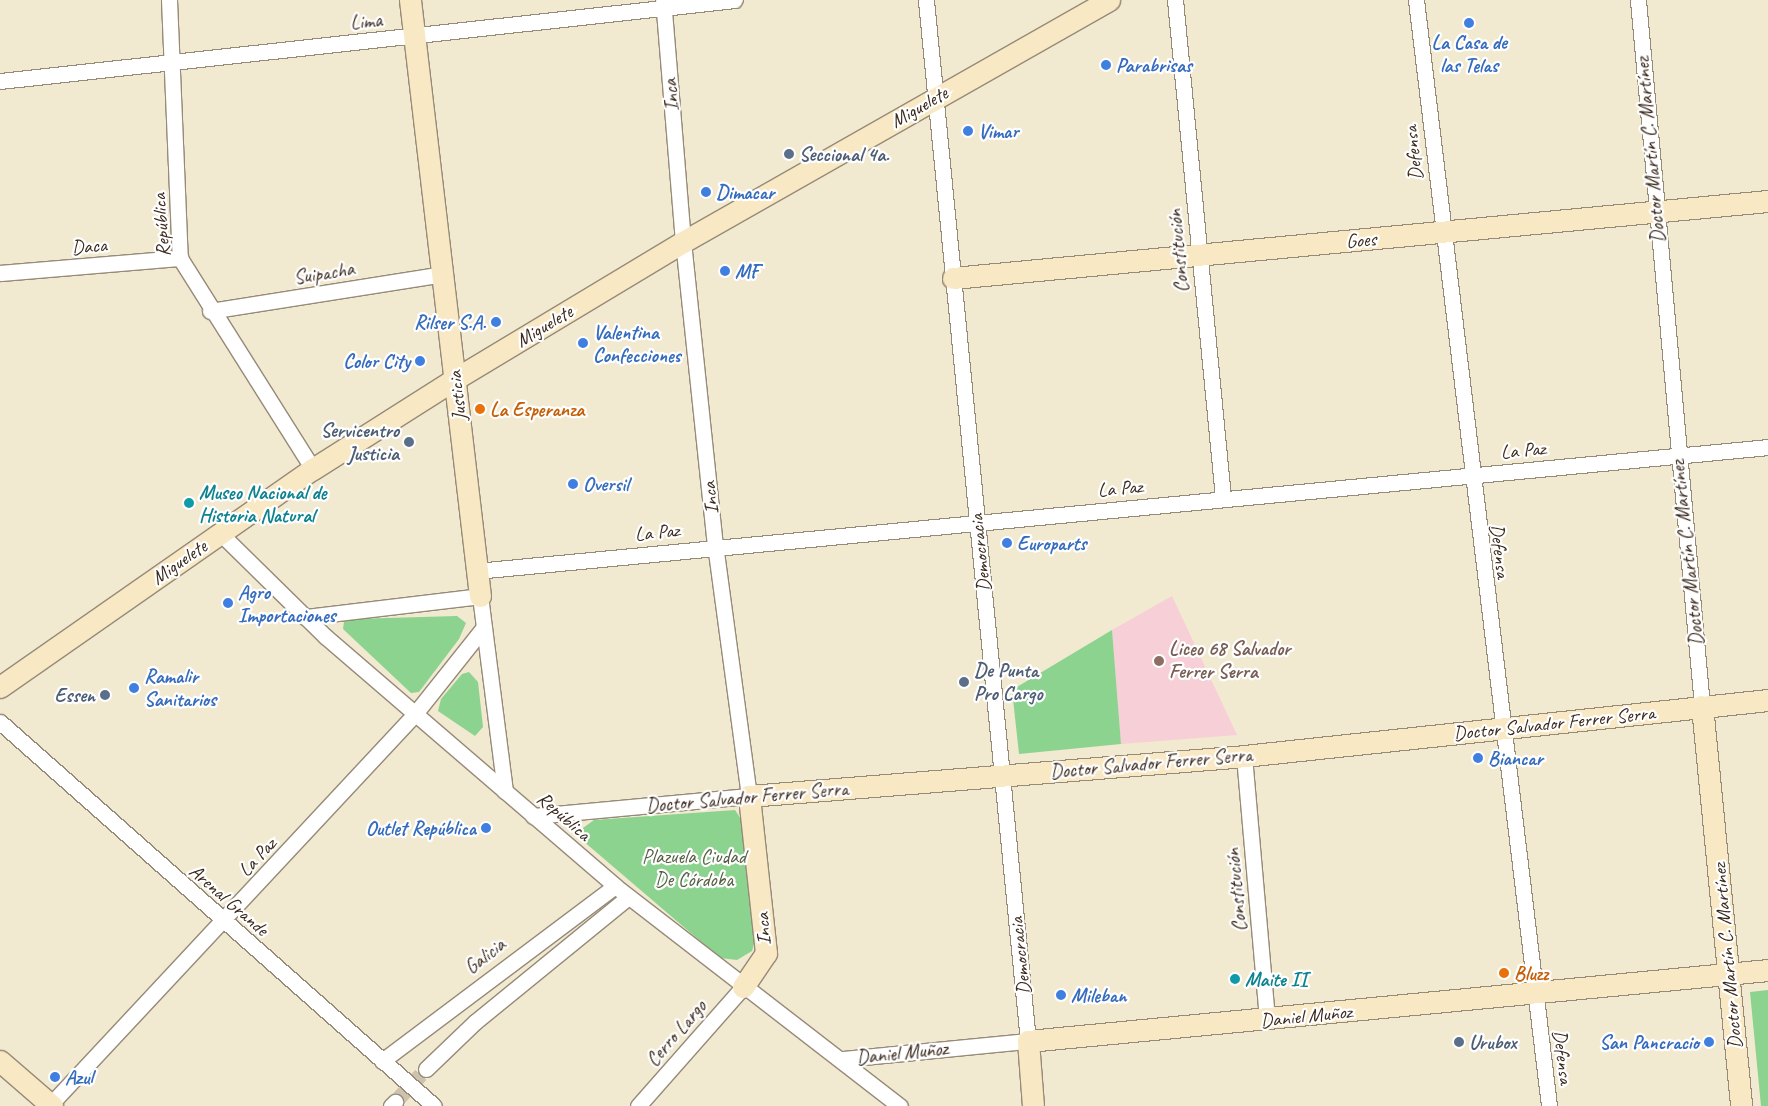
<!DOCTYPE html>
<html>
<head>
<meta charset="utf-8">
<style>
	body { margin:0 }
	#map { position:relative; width:1768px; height:1106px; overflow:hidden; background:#f2e9d1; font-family:Caveat,sans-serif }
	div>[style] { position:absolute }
	.built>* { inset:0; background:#f6cfd7 }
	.green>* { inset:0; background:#8bd38f }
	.street-tunnel>* { height:15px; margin-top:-7.5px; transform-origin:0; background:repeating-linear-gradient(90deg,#cdc3ad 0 15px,transparent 0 23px) }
	.roads { filter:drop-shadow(1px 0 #968a78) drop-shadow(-1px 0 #968a78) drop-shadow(0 1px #968a78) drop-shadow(0 -1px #968a78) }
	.street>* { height:15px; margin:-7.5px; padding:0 7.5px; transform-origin:7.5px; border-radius:7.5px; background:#fff }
	.secondary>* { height:21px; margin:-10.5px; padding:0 10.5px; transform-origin:10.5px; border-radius:10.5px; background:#f8e8c3 }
	.dots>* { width:14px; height:14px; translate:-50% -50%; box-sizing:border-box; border:2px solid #fff; border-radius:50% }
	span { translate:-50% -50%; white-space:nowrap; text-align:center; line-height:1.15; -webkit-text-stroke:4.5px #fff; paint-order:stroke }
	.street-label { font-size:20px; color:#3b2a1e }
	.shop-label { font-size:20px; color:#366cbe; font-weight:700 }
	.left { translate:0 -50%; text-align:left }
	.right { translate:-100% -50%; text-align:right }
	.service-label { font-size:20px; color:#4e5e75; font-weight:700 }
	.food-label { font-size:20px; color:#c56008; font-weight:700 }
	.culture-label { font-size:20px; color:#0d838f; font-weight:700 }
	.education-label { font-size:20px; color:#785e54; font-weight:700 }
	.park-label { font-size:20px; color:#535d40 }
</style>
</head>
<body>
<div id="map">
	<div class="built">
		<i style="clip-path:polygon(1172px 596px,1237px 735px,1121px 744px,1112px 630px)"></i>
	</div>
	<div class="green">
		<i style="clip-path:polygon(457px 616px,466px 623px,459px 639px,419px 692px,411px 693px,343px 629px,344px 622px,352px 619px)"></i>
		<i style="clip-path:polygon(1112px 630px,1121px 744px,1019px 754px,1012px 690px)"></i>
		<i style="clip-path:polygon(469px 672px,478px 682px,483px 727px,475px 736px,438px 711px,441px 699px,462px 674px)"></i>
		<i style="clip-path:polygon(735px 810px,743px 822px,755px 941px,752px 951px,737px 960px,720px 958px,582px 840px,583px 828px,594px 820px)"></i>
		<i style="clip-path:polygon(1768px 990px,1768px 1106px,1761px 1106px,1750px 992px)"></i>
	</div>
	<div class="street-tunnel">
		<i style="left:395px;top:1102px;width:45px;rotate:-46.8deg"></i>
	</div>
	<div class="roads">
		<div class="street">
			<i style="left:169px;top:0;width:258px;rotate:87.6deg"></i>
			<i style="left:180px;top:258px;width:249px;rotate:57.8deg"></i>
			<i style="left:1175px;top:0;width:500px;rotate:84.49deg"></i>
			<i style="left:1416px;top:0;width:1114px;rotate:83.14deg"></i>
			<i style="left:1638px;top:0;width:709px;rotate:84.82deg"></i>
			<i style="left:0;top:81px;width:739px;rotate:-6.29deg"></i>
			<i style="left:0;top:273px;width:181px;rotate:-4.8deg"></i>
			<i style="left:210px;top:311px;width:237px;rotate:-9deg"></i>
			<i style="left:220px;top:533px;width:148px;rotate:44.5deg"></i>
			<i style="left:326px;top:637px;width:381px;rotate:40.7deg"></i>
			<i style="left:615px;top:886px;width:360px;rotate:37.7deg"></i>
			<i style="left:476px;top:571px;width:1298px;rotate:-5.48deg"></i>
			<i style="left:305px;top:617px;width:176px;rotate:-6.8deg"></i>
			<i style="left:480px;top:596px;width:197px;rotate:82.7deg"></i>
			<i style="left:0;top:722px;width:579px;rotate:41.5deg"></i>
			<i style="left:1244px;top:756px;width:266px;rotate:85deg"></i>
			<i style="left:533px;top:816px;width:217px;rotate:-5.3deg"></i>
			<i style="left:749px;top:796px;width:252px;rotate:-97.7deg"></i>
			<i style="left:715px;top:546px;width:306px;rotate:-96deg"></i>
			<i style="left:683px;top:242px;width:243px;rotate:-94.7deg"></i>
			<i style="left:843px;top:1059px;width:186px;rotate:-5.6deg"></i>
			<i style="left:1028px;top:1041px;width:1046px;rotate:-95.6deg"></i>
			<i style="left:382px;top:1061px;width:291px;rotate:-36.9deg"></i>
			<i style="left:426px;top:1069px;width:68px;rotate:-43.8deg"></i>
			<i style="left:475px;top:1022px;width:198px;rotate:-39.2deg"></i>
			<i style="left:49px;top:1106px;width:535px;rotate:-46.97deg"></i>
			<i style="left:414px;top:715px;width:112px;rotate:-51.5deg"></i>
			<i style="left:391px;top:1106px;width:6px;rotate:-45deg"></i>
			<i style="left:638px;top:1106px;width:159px;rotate:-48.6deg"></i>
		</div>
		<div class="secondary">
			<i style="left:410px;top:0;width:600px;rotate:83.3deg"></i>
			<i style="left:953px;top:278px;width:819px;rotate:-5.4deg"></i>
			<i style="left:0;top:687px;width:381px;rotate:-34.9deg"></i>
			<i style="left:313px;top:469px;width:168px;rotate:-32.4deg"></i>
			<i style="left:455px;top:379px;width:266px;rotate:-31deg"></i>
			<i style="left:683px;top:242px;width:490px;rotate:-29.6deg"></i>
			<i style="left:1702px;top:706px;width:402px;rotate:84.4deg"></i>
			<i style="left:743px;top:987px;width:41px;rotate:-55.9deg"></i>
			<i style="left:766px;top:953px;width:158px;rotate:-96.2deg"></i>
			<i style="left:749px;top:796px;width:497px;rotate:-4.6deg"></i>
			<i style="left:1244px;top:756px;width:527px;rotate:-6.1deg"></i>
			<i style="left:0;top:1061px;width:69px;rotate:40.9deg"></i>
			<i style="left:1033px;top:1106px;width:65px;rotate:-94.4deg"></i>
			<i style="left:1028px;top:1041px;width:743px;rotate:-5.48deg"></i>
		</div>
	</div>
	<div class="dots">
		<i style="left:1469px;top:23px;background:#3f7fe0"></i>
		<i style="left:1106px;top:65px;background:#3f7fe0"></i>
		<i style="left:968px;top:131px;background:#3f7fe0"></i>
		<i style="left:789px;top:154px;background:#5c6f8a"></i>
		<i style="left:706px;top:192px;background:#3f7fe0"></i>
		<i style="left:725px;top:271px;background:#3f7fe0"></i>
		<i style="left:496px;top:322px;background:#3f7fe0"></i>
		<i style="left:583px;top:343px;background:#3f7fe0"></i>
		<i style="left:420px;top:361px;background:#3f7fe0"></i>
		<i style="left:480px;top:409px;background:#e8710a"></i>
		<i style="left:409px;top:442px;background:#5c6f8a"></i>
		<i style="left:573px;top:484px;background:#3f7fe0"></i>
		<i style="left:189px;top:503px;background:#0f9aa8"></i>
		<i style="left:1007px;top:543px;background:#3f7fe0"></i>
		<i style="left:228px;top:603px;background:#3f7fe0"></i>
		<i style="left:1159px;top:661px;background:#8d6e63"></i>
		<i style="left:964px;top:682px;background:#5c6f8a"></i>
		<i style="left:134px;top:688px;background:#3f7fe0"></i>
		<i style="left:105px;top:695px;background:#5c6f8a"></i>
		<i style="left:1478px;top:758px;background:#3f7fe0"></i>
		<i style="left:486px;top:828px;background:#3f7fe0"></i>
		<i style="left:1504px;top:973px;background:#e8710a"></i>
		<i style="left:1235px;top:979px;background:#0f9aa8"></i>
		<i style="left:1061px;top:995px;background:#3f7fe0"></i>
		<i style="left:1459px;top:1042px;background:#5c6f8a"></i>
		<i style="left:1709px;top:1042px;background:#3f7fe0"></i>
		<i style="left:55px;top:1077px;background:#3f7fe0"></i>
	</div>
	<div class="street-label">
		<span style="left:366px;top:21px;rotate:-6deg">Lima</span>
		<span style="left:671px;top:95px;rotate:-95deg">Inca</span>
		<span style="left:919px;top:107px;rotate:-30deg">Miguelete</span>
		<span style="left:1650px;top:150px;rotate:-95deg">Doctor Martín C. Martínez</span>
		<span style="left:1413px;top:153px;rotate:-96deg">Defensa</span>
		<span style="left:161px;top:225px;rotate:-94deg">República</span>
		<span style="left:1361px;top:240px;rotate:-5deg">Goes</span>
		<span style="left:89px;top:246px;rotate:-5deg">Daca</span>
		<span style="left:1178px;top:251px;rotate:-95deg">Constitución</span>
		<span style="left:324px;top:273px;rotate:-9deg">Suipacha</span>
		<span style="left:544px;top:326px;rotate:-31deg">Miguelete</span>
		<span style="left:457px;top:396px;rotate:-96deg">Justicia</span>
		<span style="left:1523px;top:450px;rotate:-5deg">La Paz</span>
		<span style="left:1120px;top:488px;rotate:-5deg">La Paz</span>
		<span style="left:710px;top:498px;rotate:-96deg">Inca</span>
		<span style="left:657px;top:532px;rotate:-6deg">La Paz</span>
		<span style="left:1500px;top:551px;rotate:83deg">Defensa</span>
		<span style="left:980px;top:553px;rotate:-96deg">Democracia</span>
		<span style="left:1687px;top:553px;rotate:-96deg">Doctor Martín C. Martínez</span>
		<span style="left:179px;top:562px;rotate:-35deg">Miguelete</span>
		<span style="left:1554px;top:723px;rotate:-6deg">Doctor Salvador Ferrer Serra</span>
		<span style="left:1151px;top:763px;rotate:-5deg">Doctor Salvador Ferrer Serra</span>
		<span style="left:747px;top:797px;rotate:-5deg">Doctor Salvador Ferrer Serra</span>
		<span style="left:564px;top:816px;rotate:41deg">República</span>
		<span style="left:257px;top:857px;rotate:-47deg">La Paz</span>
		<span style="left:1236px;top:890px;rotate:-95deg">Constitución</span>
		<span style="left:229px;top:900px;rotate:41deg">Arenal Grande</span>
		<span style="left:763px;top:929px;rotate:-94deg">Inca</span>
		<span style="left:485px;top:956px;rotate:-38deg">Galicia</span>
		<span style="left:1020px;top:956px;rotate:-96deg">Democracia</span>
		<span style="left:1727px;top:956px;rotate:-95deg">Doctor Martín C. Martínez</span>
		<span style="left:1306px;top:1016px;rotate:-6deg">Daniel Muñoz</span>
		<span style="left:676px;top:1033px;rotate:-49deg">Cerro Largo</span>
		<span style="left:902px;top:1053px;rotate:-6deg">Daniel Muñoz</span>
		<span style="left:1563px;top:1057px;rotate:83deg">Defensa</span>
	</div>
	<div class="shop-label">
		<span style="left:1469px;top:54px">La Casa de<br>las Telas</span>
		<span class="left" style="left:1116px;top:65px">Parabrisas</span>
		<span class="left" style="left:978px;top:131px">Vimar</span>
		<span class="left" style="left:716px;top:192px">Dimacar</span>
		<span class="left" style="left:735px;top:271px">MF</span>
		<span class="right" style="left:486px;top:322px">Rilser S.A.</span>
		<span class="left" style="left:593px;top:344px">Valentina<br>Confecciones</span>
		<span class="right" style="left:410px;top:361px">Color City</span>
		<span class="left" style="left:583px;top:484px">Oversil</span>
		<span class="left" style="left:1017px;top:543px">Europarts</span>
		<span class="left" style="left:238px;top:604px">Agro<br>Importaciones</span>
		<span class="left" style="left:144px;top:688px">Ramalir<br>Sanitarios</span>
		<span class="left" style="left:1488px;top:758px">Biancar</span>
		<span class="right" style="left:476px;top:828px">Outlet República</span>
		<span class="left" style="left:1071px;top:995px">Mileban</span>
		<span class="right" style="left:1699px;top:1042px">San Pancracio</span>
		<span class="left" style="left:65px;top:1077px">Azul</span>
	</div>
	<div class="service-label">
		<span class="left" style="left:799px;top:154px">Seccional 4a.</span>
		<span class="right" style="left:399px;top:442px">Servicentro<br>Justicia</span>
		<span class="left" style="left:974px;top:682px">De Punta<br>Pro Cargo</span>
		<span class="right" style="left:95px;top:695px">Essen</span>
		<span class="left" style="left:1469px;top:1042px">Urubox</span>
	</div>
	<div class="food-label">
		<span class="left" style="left:490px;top:409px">La Esperanza</span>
		<span class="left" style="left:1514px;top:973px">Bluzz</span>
	</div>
	<div class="culture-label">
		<span class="left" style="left:199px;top:504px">Museo Nacional de<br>Historia Natural</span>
		<span class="left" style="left:1245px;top:979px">Maite II</span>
	</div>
	<div class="education-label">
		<span class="left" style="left:1169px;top:660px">Liceo 68 Salvador<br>Ferrer Serra</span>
	</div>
	<div class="park-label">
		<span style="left:694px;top:868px">Plazuela Ciudad<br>De Córdoba</span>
	</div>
</div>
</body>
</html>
